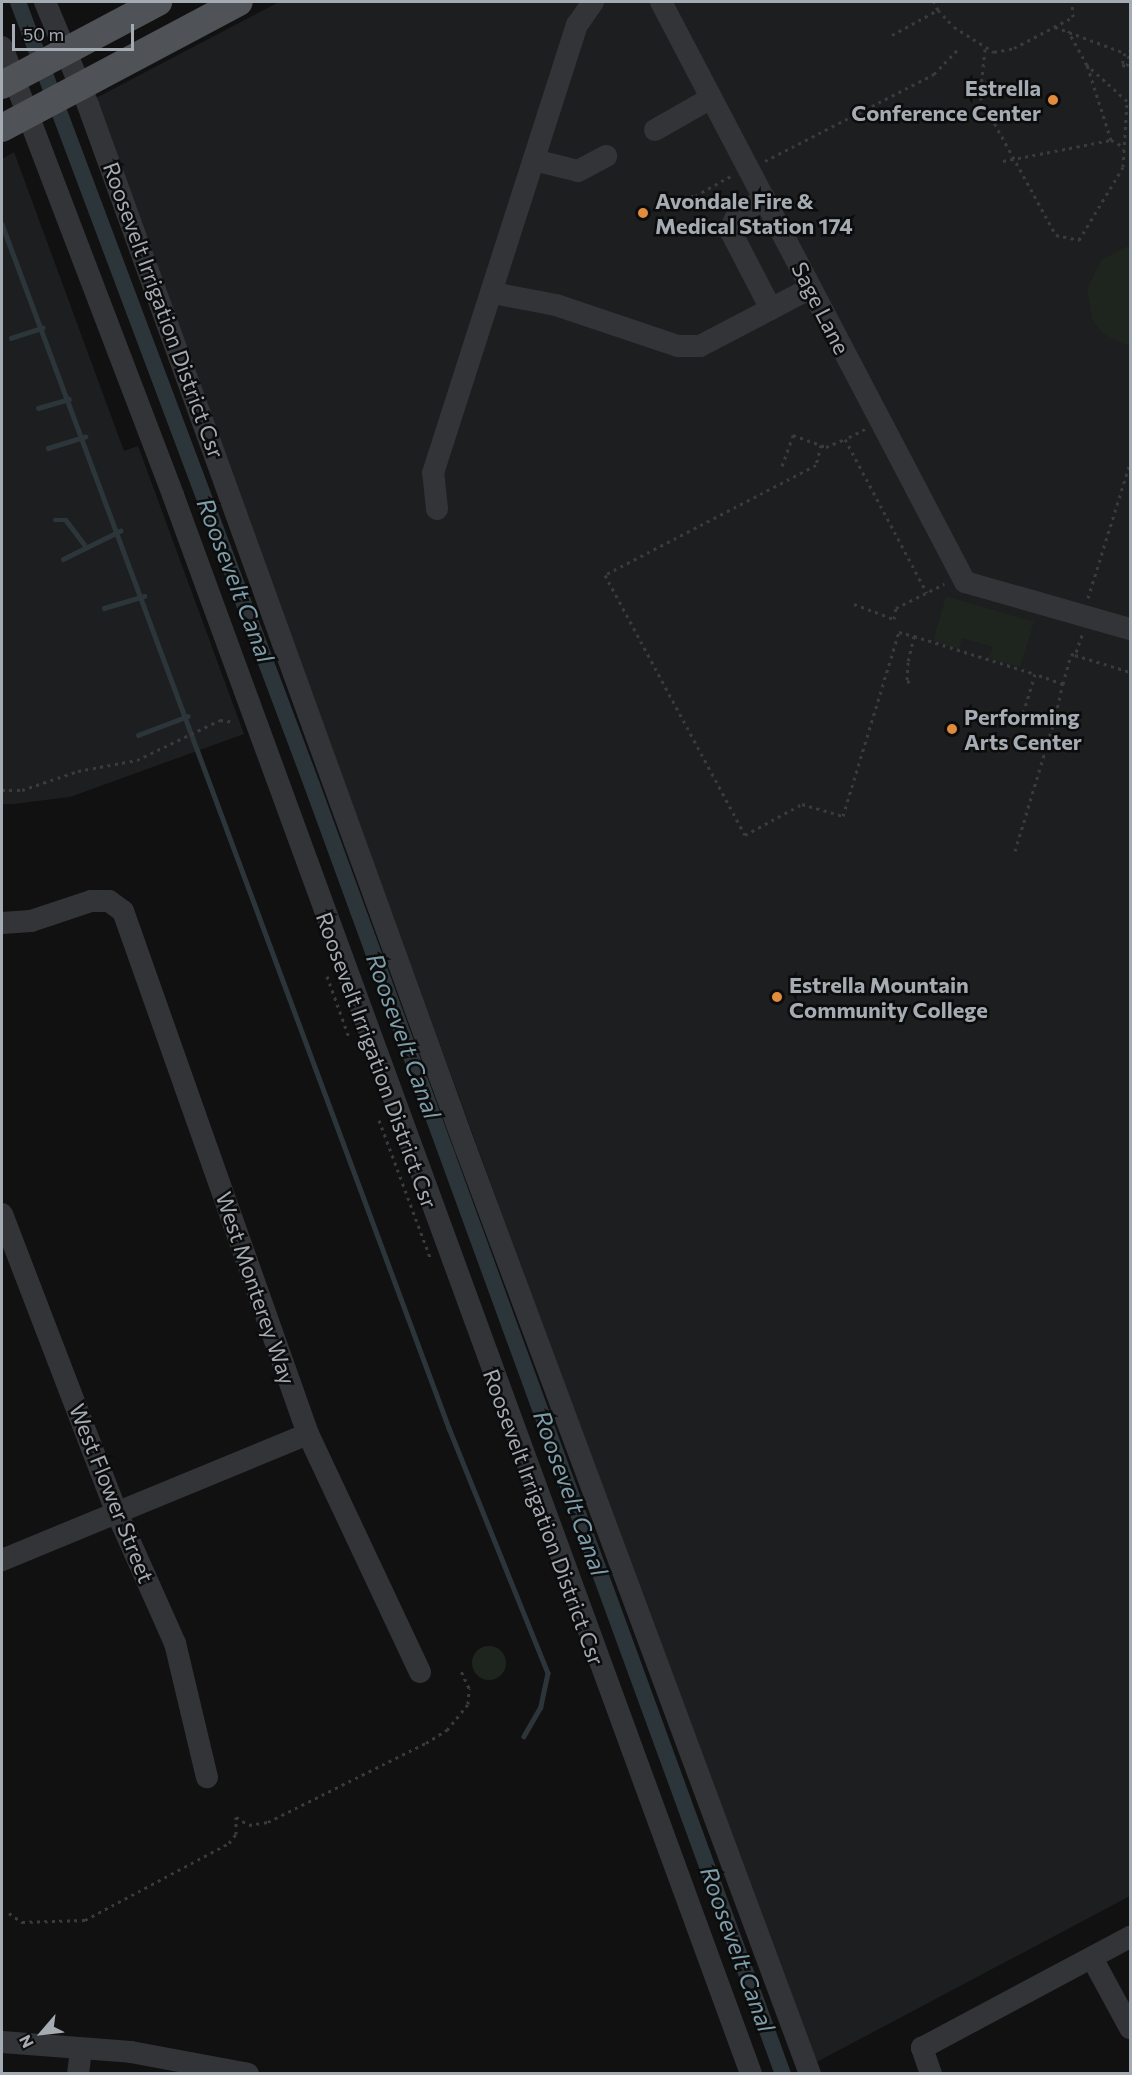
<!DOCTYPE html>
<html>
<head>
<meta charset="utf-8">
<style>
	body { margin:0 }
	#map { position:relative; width:1132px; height:2075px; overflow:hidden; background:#111112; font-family:Commissioner,sans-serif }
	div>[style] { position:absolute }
	.built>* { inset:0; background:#1d1e1f }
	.green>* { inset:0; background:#1e251e }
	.round { border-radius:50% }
	.stream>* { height:4.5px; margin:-2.25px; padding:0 2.25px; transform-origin:2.25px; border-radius:2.25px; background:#2c363a }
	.canal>* { height:16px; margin:-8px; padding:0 8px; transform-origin:8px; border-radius:8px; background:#2c363a }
	.path>* { height:3px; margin-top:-1.5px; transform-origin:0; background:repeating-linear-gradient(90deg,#393b3e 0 3px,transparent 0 7.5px) }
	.minor>* { height:22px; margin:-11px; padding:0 11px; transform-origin:11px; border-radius:11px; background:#333437 }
	.major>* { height:28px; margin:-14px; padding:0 14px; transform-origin:14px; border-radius:14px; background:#4f5256 }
	.dots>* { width:16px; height:16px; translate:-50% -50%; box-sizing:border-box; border:3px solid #0c0c0d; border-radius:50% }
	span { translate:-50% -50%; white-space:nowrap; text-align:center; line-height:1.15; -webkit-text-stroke:5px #0c0c0d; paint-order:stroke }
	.poi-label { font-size:22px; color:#a4abb2; font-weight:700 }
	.right { translate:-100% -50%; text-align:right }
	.left { translate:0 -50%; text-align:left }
	.street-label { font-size:22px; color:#a4abb2 }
	.water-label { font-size:24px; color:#7d9daa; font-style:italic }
	.frame { position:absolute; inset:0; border:3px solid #a4abb2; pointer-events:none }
	.north { position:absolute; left:12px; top:2003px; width:60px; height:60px; -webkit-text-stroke:4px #0c0c0d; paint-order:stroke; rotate:242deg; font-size:16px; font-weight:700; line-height:24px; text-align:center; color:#a4abb2 }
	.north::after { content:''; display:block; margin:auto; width:21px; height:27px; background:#a4abb2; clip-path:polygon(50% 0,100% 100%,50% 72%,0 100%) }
	.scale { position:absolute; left:12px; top:24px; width:122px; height:27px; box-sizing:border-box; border:3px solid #a4abb2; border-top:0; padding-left:8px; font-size:18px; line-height:21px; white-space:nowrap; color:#a4abb2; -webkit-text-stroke:4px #0c0c0d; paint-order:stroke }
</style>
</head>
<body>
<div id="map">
	<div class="built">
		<i style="clip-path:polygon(279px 2px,1130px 2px,1130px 1896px,813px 2064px,94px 99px)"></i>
		<i style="clip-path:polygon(14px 152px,124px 451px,138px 446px,244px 734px,70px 797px,14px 804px,2px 804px,2px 159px)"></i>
	</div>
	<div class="green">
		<i style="clip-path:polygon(1130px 245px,1130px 346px,1105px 335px,1093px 322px,1087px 289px,1101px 260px)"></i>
		<i style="clip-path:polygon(946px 596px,1034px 622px,1020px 667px,988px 658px,993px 647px,962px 638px,959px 649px,933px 641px)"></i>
		<i class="round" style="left:472px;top:1646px;width:34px;height:34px"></i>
	</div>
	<div class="stream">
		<i style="left:2px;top:224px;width:1284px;rotate:69.63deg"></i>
		<i style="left:449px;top:1428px;width:264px;rotate:68deg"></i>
		<i style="left:548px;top:1673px;width:35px;rotate:102deg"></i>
		<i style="left:541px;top:1707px;width:34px;rotate:120deg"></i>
		<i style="left:11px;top:338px;width:33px;rotate:-18deg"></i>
		<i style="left:38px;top:408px;width:32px;rotate:-16deg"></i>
		<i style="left:48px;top:448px;width:39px;rotate:-17deg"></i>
		<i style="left:55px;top:520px;width:11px"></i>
		<i style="left:66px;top:520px;width:30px;rotate:53deg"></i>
		<i style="left:63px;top:559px;width:64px;rotate:-26.2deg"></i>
		<i style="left:104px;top:608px;width:42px;rotate:-16.7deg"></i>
		<i style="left:138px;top:735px;width:53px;rotate:-20.8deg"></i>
	</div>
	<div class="canal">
		<i style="left:18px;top:2px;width:836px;rotate:69.42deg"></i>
		<i style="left:312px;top:785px;width:1372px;rotate:69.93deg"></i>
	</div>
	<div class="path">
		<i style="left:938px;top:10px;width:23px;rotate:47deg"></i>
		<i style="left:954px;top:27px;width:47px;rotate:32deg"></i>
		<i style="left:994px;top:52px;width:20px;rotate:-11deg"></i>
		<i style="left:1014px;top:48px;width:67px;rotate:-27.7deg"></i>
		<i style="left:1073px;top:17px;width:15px;rotate:-94deg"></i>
		<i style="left:1055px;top:27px;width:75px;rotate:20.4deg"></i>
		<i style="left:1125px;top:53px;width:12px;rotate:104deg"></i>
		<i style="left:1122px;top:65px;width:5px;rotate:11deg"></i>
		<i style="left:1127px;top:66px;width:16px;rotate:-79deg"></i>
		<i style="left:892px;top:35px;width:52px;rotate:-28.5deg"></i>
		<i style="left:938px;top:10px;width:9px;rotate:-117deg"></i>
		<i style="left:985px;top:49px;width:48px;rotate:95.9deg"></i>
		<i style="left:980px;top:97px;width:158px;rotate:61.2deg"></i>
		<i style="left:1056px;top:235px;width:24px;rotate:12deg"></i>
		<i style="left:1079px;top:240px;width:85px;rotate:-58.9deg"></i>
		<i style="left:1123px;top:167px;width:66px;rotate:-86.5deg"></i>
		<i style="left:1127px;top:101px;width:54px;rotate:-138deg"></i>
		<i style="left:1087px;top:65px;width:39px;rotate:-119deg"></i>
		<i style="left:1111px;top:140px;width:15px;rotate:28deg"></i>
		<i style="left:765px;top:161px;width:190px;rotate:-27.2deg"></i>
		<i style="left:934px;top:74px;width:33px;rotate:-46deg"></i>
		<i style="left:1003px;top:161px;width:110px;rotate:-11deg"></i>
		<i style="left:1111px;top:140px;width:79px;rotate:-107.7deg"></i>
		<i style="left:669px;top:197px;width:26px;rotate:-2deg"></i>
		<i style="left:695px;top:196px;width:41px;rotate:-29.1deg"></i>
		<i style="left:865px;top:429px;width:22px;rotate:153deg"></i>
		<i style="left:845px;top:439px;width:174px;rotate:62deg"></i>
		<i style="left:821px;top:445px;width:21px;rotate:104deg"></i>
		<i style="left:816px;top:465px;width:238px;rotate:152.5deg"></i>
		<i style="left:605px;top:575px;width:295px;rotate:61.7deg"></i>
		<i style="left:745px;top:835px;width:65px;rotate:-28.5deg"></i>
		<i style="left:802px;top:804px;width:43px;rotate:16.3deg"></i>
		<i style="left:843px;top:816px;width:192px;rotate:-73.1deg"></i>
		<i style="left:899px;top:632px;width:16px;rotate:15deg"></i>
		<i style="left:914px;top:636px;width:27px;rotate:103deg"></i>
		<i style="left:908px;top:662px;width:19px;rotate:93deg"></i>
		<i style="left:907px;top:681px;width:5px;rotate:22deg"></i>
		<i style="left:782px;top:466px;width:33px;rotate:-70deg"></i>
		<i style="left:793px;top:435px;width:35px;rotate:20deg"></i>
		<i style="left:826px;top:447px;width:21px;rotate:-23deg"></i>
		<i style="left:1088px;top:598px;width:141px;rotate:-72.7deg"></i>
		<i style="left:854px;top:604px;width:43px;rotate:20.6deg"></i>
		<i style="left:894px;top:619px;width:11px;rotate:-80deg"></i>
		<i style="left:896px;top:608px;width:54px;rotate:-26.6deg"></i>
		<i style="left:1082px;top:635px;width:21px;rotate:109deg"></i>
		<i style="left:1075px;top:655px;width:58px;rotate:17.2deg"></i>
		<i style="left:914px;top:636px;width:127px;rotate:17.4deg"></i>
		<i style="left:1035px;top:674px;width:42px;rotate:106.7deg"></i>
		<i style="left:1023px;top:714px;width:32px;rotate:14deg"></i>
		<i style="left:1054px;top:722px;width:39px;rotate:-77deg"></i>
		<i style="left:1063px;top:684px;width:30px;rotate:-160deg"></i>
		<i style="left:1063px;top:684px;width:31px;rotate:-75deg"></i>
		<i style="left:1071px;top:654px;width:4px;rotate:14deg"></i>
		<i style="left:2px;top:790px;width:20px"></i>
		<i style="left:22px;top:790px;width:59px;rotate:-18.7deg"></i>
		<i style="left:78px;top:771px;width:60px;rotate:-10.6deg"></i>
		<i style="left:137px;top:760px;width:92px;rotate:-25.7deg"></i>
		<i style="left:220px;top:720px;width:15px;rotate:8deg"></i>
		<i style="left:1015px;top:851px;width:135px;rotate:-73.2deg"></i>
		<i style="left:327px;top:976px;width:65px;rotate:70.2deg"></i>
		<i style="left:379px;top:1120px;width:146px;rotate:69.6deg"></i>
		<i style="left:9px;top:1913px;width:16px;rotate:35deg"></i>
		<i style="left:22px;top:1922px;width:63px;rotate:-1.8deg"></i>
		<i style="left:85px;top:1920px;width:163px;rotate:-28.1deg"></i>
		<i style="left:229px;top:1843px;width:11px;rotate:-52deg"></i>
		<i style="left:236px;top:1834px;width:17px;rotate:-90deg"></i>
		<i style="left:236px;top:1817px;width:15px;rotate:32deg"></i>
		<i style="left:249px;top:1825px;width:19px;rotate:-9deg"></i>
		<i style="left:268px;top:1822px;width:177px;rotate:-26.6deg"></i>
		<i style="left:426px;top:1743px;width:25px;rotate:-32deg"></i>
		<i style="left:447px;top:1730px;width:33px;rotate:-51deg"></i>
		<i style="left:468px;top:1704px;width:16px;rotate:-86deg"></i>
		<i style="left:469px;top:1688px;width:19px;rotate:-115deg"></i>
	</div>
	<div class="minor">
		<i style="left:45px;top:2px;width:112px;rotate:67.3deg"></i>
		<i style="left:88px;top:105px;width:1110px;rotate:70.1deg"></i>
		<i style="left:466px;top:1149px;width:987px;rotate:69.6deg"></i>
		<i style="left:661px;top:2px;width:655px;rotate:62.34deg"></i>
		<i style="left:965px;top:582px;width:172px;rotate:15.9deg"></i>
		<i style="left:2px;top:47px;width:480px;rotate:69.1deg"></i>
		<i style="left:173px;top:495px;width:1681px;rotate:69.89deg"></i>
		<i style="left:655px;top:130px;width:64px;rotate:-29.7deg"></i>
		<i style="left:534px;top:160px;width:45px;rotate:14deg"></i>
		<i style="left:578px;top:171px;width:32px;rotate:-28deg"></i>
		<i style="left:765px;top:199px;width:32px;rotate:150deg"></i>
		<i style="left:737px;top:215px;width:17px;rotate:115deg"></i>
		<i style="left:730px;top:230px;width:89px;rotate:62.6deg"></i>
		<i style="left:493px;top:293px;width:64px;rotate:10.8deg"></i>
		<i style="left:556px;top:305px;width:129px;rotate:18.6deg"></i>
		<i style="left:678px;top:346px;width:22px"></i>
		<i style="left:700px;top:346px;width:125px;rotate:-27.6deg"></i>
		<i style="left:437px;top:509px;width:36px;rotate:-96deg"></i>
		<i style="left:433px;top:473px;width:471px;rotate:-72.2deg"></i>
		<i style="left:577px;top:25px;width:28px;rotate:-55deg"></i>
		<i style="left:2px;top:923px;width:29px;rotate:-4deg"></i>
		<i style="left:31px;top:921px;width:63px;rotate:-18.4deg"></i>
		<i style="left:91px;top:901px;width:18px"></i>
		<i style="left:109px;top:901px;width:17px;rotate:36deg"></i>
		<i style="left:123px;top:911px;width:555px;rotate:70.52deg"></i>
		<i style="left:308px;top:1434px;width:263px;rotate:64.8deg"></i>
		<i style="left:2px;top:1214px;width:320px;rotate:69deg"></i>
		<i style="left:117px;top:1513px;width:142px;rotate:66deg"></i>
		<i style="left:175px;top:1643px;width:138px;rotate:76.6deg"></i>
		<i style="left:2px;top:1560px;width:331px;rotate:-22.4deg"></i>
		<i style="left:1092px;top:1958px;width:80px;rotate:61.5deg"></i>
		<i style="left:2px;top:2042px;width:129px;rotate:4.4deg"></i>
		<i style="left:131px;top:2052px;width:119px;rotate:10.6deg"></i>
		<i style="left:78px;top:2074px;width:25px;rotate:-83deg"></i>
		<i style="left:931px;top:2074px;width:28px;rotate:-109deg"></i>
		<i style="left:922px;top:2048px;width:236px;rotate:-28.1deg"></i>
	</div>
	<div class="major">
		<i style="left:2px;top:85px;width:177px;rotate:-28deg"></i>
		<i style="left:2px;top:128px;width:268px;rotate:-28deg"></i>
	</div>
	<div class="dots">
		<i style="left:1053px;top:100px;background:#e08c3c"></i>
		<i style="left:643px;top:213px;background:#e08c3c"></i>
		<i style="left:952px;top:729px;background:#e08c3c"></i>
		<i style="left:777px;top:997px;background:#e08c3c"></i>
	</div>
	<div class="poi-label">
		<span class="right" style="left:1041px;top:100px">Estrella<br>Conference Center</span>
		<span class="left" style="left:655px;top:213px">Avondale Fire &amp;<br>Medical Station 174</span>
		<span class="left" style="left:964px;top:729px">Performing<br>Arts Center</span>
		<span class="left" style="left:789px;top:997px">Estrella Mountain<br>Community College</span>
	</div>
	<div class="street-label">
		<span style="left:821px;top:308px;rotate:63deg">Sage Lane</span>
		<span style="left:164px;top:310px;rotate:70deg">Roosevelt Irrigation District Csr</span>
		<span style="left:377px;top:1060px;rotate:70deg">Roosevelt Irrigation District Csr</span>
		<span style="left:256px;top:1288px;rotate:71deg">West Monterey Way</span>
		<span style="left:112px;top:1493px;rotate:68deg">West Flower Street</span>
		<span style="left:544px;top:1517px;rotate:70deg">Roosevelt Irrigation District Csr</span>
	</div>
	<div class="water-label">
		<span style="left:236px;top:580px;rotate:69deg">Roosevelt Canal</span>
		<span style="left:404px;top:1036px;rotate:70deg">Roosevelt Canal</span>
		<span style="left:571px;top:1493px;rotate:70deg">Roosevelt Canal</span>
		<span style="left:738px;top:1949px;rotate:70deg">Roosevelt Canal</span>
	</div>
	<div class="frame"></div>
	<div class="north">N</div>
	<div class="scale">50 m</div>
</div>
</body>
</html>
